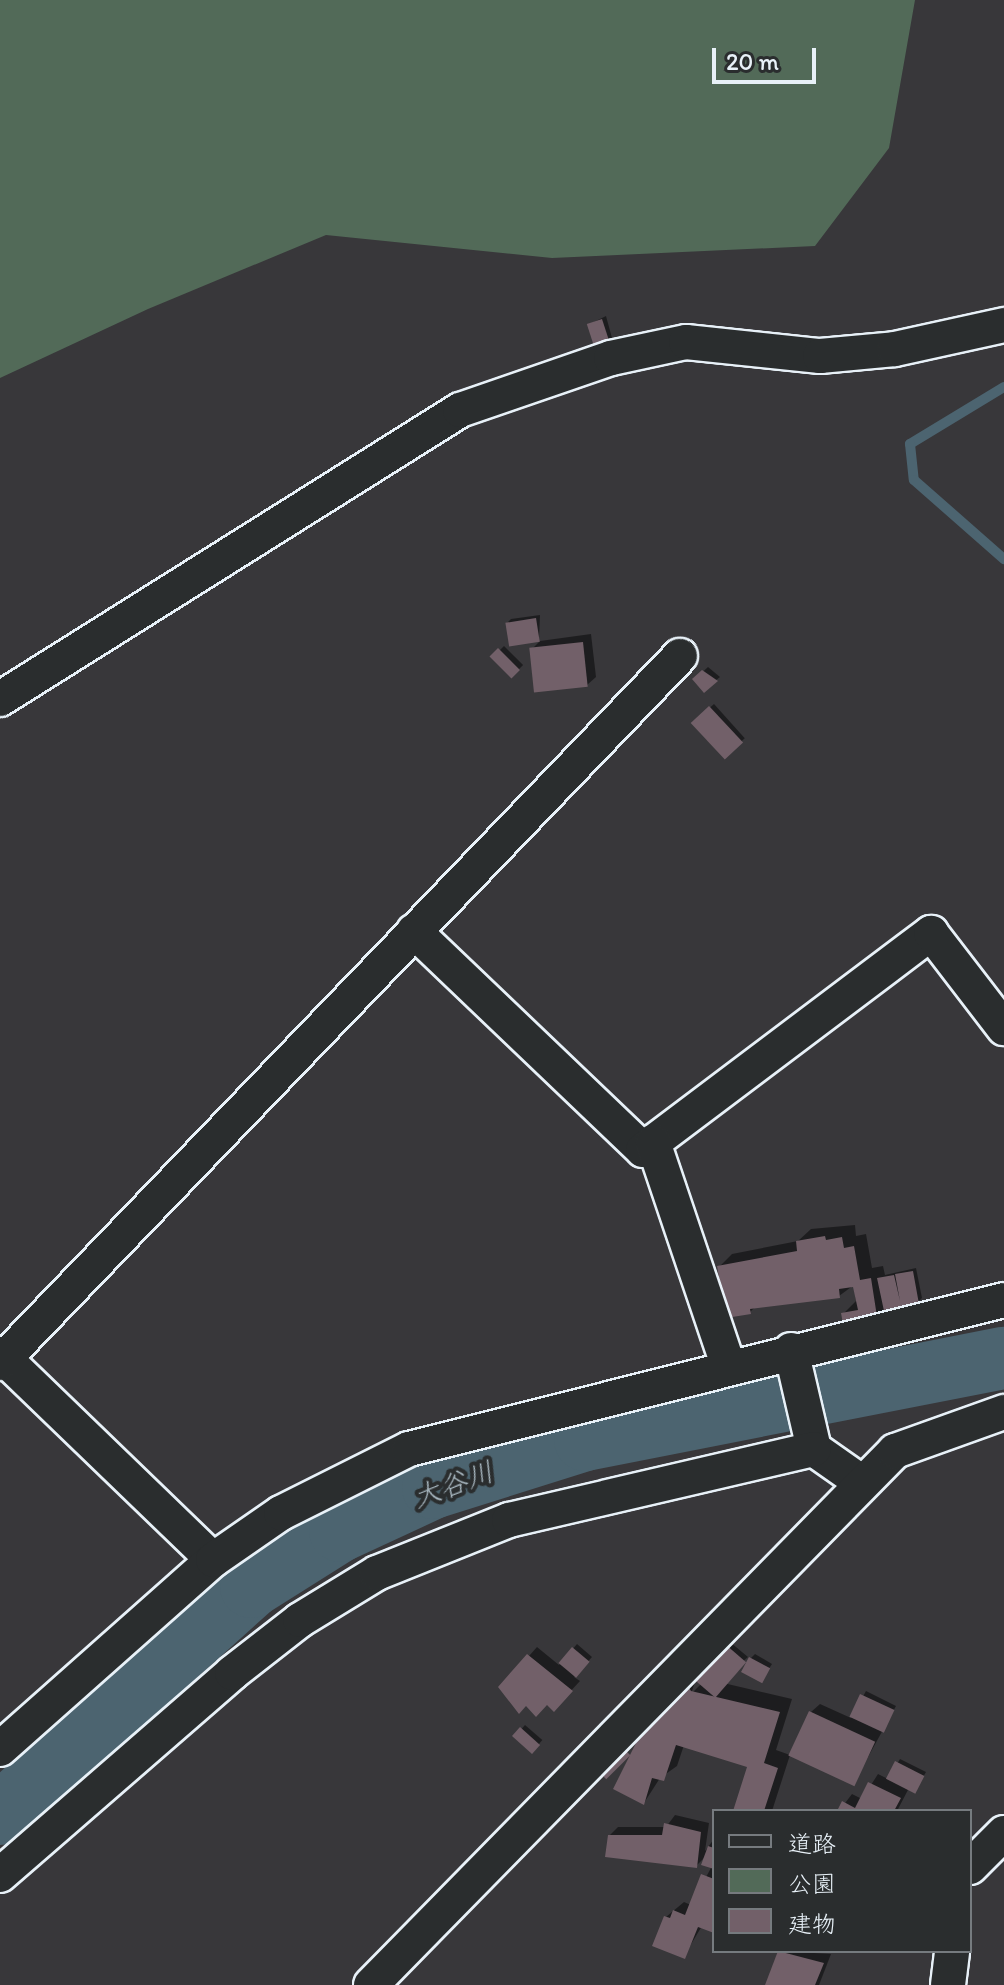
<!DOCTYPE html>
<html>
<head>
<meta charset="utf-8">
<style>
	body { margin:0 }
	#map { position:relative; width:1004px; height:1985px; overflow:hidden; background:#38373a; font-family:Itim,"Klee One",sans-serif }
	div>[style] { position:absolute }
	.green>* { inset:0; background:#526a58 }
	.shadow>* { inset:0; background:#0007; transform-origin:0 0 }
	.stream>* { height:10px; margin:-5px; padding:0 5px; transform-origin:5px; border-radius:5px; background:#4c6470 }
	.river>* { height:62px; margin:-31px; padding:0 31px; transform-origin:31px; border-radius:31px; background:#4c6470 }
	.building>* { inset:0; background:#726069; transform-origin:0 0 }
	.roads { filter:drop-shadow(2px 0 #e8f1f8) drop-shadow(-2px 0 #e8f1f8) drop-shadow(0 2px #e8f1f8) drop-shadow(0 -2px #e8f1f8) }
	.minor>* { height:34px; margin:-17px; padding:0 17px; transform-origin:17px; border-radius:17px; background:#2a2d2e }
	span { translate:-50% -50%; white-space:nowrap; text-align:center; line-height:1.15; -webkit-text-stroke:8px #2a2d2e; paint-order:stroke }
	.water-label { font-size:28px; color:#aab9c2; font-style:italic }
	.legend { position:absolute; left:712px; top:1809px; width:260px; height:144px; box-sizing:border-box; background:#2a2d2e; border:2px solid #767b7f; margin:0; padding:10px 14px; list-style:none; font-size:24px; color:#e8f1f8 }
	.legend li { display:flex; align-items:center; gap:16px; height:40px }
	.legend b { width:40px; border:2px solid #767b7f }
	.scale { position:absolute; left:712px; top:48px; width:104px; height:36px; box-sizing:border-box; border:4px solid #e8f1f8; border-top:0; padding-left:10px; font-size:24px; line-height:28px; white-space:nowrap; color:#e8f1f8; -webkit-text-stroke:6px #2a2d2e; paint-order:stroke }
</style>
</head>
<body>
<div id="map">
	<div class="green">
		<i style="clip-path:polygon(0 0,915px 0,889px 148px,815px 246px,552px 258px,326px 235px,148px 309px,0 378px)"></i>
	</div>
	<div class="shadow">
		<i style="clip-path:polygon(606px 316px,612px 338px,609px 342px,590px 324px)"></i>
		<i style="clip-path:polygon(540px 615px,539px 640px,507px 623px,511px 619px)"></i>
		<i style="clip-path:polygon(591px 634px,596px 677px,587px 685px,531px 650px,540px 641px)"></i>
		<i style="left:504px;top:646px;width:27px;height:16px;rotate:45deg"></i>
		<i style="clip-path:polygon(708px 667px,720px 677px,704px 690px,695px 679px)"></i>
		<i style="left:714px;top:704px;width:46px;height:28px;rotate:48deg"></i>
		<i style="clip-path:polygon(855px 1225px,856px 1236px,866px 1234px,872px 1268px,883px 1266px,885px 1275px,916px 1268px,922px 1298px,918px 1302px,891px 1307px,877px 1321px,843px 1314px,856px 1301px,854px 1285px,839px 1296px,756px 1306px,750px 1312px,719px 1267px,732px 1254px,798px 1241px,811px 1229px)"></i>
		<i style="clip-path:polygon(evenodd,730px 1642px,748px 1657px,719px 1682px,792px 1699px,776px 1750px,790px 1755px,772px 1811px,735px 1811px,749px 1765px,684px 1745px,677px 1766px,660px 1778px,644px 1803px,656px 1708px,730px 1642px,696px 1679px,701px 1684px,691px 1694px,696px 1679px)"></i>
		<i style="clip-path:polygon(577px 1644px,592px 1657px,574px 1677px,580px 1681px,554px 1709px,529px 1656px,537px 1647px,559px 1665px)"></i>
		<i style="clip-path:polygon(755px 1654px,772px 1664px,761px 1681px,751px 1658px)"></i>
		<i style="clip-path:polygon(866px 1691px,896px 1706px,855px 1781px,811px 1712px,820px 1704px,851px 1718px)"></i>
		<i style="left:525px;top:1725px;width:23px;height:15px;rotate:41deg"></i>
		<i style="clip-path:polygon(900px 1759px,926px 1772px,915px 1791px,909px 1788px,897px 1811px,839px 1811px,852px 1794px,862px 1799px,878px 1774px,888px 1779px)"></i>
		<i style="clip-path:polygon(675px 1815px,709px 1823px,705px 1851px,714px 1839px,714px 1931px,702px 1926px,684px 1956px,666px 1917px,684px 1902px,691px 1905px,712px 1866px,707px 1855px,696px 1866px,610px 1835px,618px 1827px,666px 1827px)"></i>
		<i style="clip-path:polygon(780px 1951px,831px 1954px,819px 1985px,767px 1985px)"></i>
	</div>
	<div class="stream">
		<i style="left:1004px;top:387px;width:110px;rotate:148.8deg"></i>
		<i style="left:910px;top:444px;width:36px;rotate:84deg"></i>
		<i style="left:914px;top:480px;width:120px;rotate:41.3deg"></i>
	</div>
	<div class="river">
		<i style="left:0;top:1814px;width:338px;rotate:-42.1deg"></i>
		<i style="left:251px;top:1587px;width:105px;rotate:-32.2deg"></i>
		<i style="left:340px;top:1531px;width:102px;rotate:-24.8deg"></i>
		<i style="left:433px;top:1488px;width:159px;rotate:-17.5deg"></i>
		<i style="left:585px;top:1440px;width:427px;rotate:-11.1deg"></i>
	</div>
	<div class="building">
		<i style="left:602px;top:319px;width:25px;height:16px;rotate:72deg"></i>
		<i style="left:536px;top:618px;width:24px;height:31px;rotate:81deg"></i>
		<i style="left:583px;top:642px;width:45px;height:54px;rotate:84deg"></i>
		<i style="left:498px;top:648px;width:31px;height:12px;rotate:45deg"></i>
		<i style="clip-path:polygon(702px 670px,718px 681px,704px 693px,692px 679px)"></i>
		<i style="left:709px;top:706px;width:50px;height:25px;rotate:47deg"></i>
		<i style="clip-path:polygon(825px 1236px,826px 1240px,842px 1237px,844px 1248px,854px 1246px,860px 1280px,871px 1278px,878px 1323px,844px 1329px,841px 1313px,858px 1310px,853px 1287px,839px 1289px,840px 1298px,750px 1309px,751px 1314px,726px 1318px,717px 1266px,797px 1251px,796px 1241px)"></i>
		<i style="clip-path:polygon(913px 1271px,919px 1304px,884px 1311px,877px 1278px,894px 1275px,900px 1301px,895px 1274px)"></i>
		<i style="left:725px;top:1644px;width:28px;height:47px;rotate:41deg"></i>
		<i style="left:572px;top:1647px;width:23px;height:21px;rotate:40deg"></i>
		<i style="clip-path:polygon(527px 1654px,573px 1691px,554px 1712px,547px 1705px,536px 1717px,526px 1706px,519px 1714px,498px 1687px)"></i>
		<i style="left:749px;top:1657px;width:24px;height:17px;rotate:28deg"></i>
		<i style="clip-path:polygon(683px 1678px,691px 1691px,780px 1712px,764px 1763px,778px 1768px,764px 1811px,733px 1811px,747px 1767px,676px 1745px,664px 1781px,652px 1778px,644px 1805px,613px 1789px,654px 1707px)"></i>
		<i style="left:860px;top:1694px;width:38px;height:25px;rotate:25deg"></i>
		<i style="left:809px;top:1711px;width:73px;height:49px;rotate:25deg"></i>
		<i style="left:520px;top:1727px;width:27px;height:12px;rotate:42deg"></i>
		<i style="left:619px;top:1744px;width:16px;height:34px;rotate:45deg"></i>
		<i style="left:895px;top:1761px;width:33px;height:20px;rotate:27deg"></i>
		<i style="clip-path:polygon(868px 1782px,901px 1798px,894px 1811px,837px 1811px,842px 1801px,855px 1808px)"></i>
		<i style="clip-path:polygon(664px 1823px,701px 1832px,697px 1868px,605px 1857px,608px 1835px,662px 1835px)"></i>
		<i style="clip-path:polygon(708px 1846px,714px 1848px,714px 1869px,701px 1865px)"></i>
		<i style="clip-path:polygon(701px 1874px,714px 1879px,714px 1933px,698px 1927px,685px 1959px,652px 1946px,664px 1916px,670px 1918px,673px 1910px,685px 1915px)"></i>
		<i style="clip-path:polygon(778px 1951px,824px 1963px,815px 1985px,765px 1985px)"></i>
	</div>
	<div class="roads">
		<div class="minor">
			<i style="left:0;top:699px;width:543px;rotate:-32.14deg"></i>
			<i style="left:460px;top:410px;width:160px;rotate:-19deg"></i>
			<i style="left:611px;top:358px;width:77px;rotate:-12deg"></i>
			<i style="left:686px;top:342px;width:135px;rotate:6deg"></i>
			<i style="left:820px;top:356px;width:75px;rotate:-5.3deg"></i>
			<i style="left:895px;top:349px;width:112px;rotate:-12.4deg"></i>
			<i style="left:414px;top:931px;width:317px;rotate:43.7deg"></i>
			<i style="left:643px;top:1150px;width:361px;rotate:-37deg"></i>
			<i style="left:931px;top:933px;width:120px;rotate:52.5deg"></i>
			<i style="left:653px;top:1142px;width:238px;rotate:71.4deg"></i>
			<i style="left:791px;top:1350px;width:102px;rotate:76.9deg"></i>
			<i style="left:814px;top:1449px;width:57px;rotate:35.1deg"></i>
			<i style="left:0;top:1354px;width:296px;rotate:44deg"></i>
			<i style="left:0;top:1363px;width:981px;rotate:-46.12deg"></i>
			<i style="left:0;top:1749px;width:285px;rotate:-41.6deg"></i>
			<i style="left:213px;top:1560px;width:83px;rotate:-34.7deg"></i>
			<i style="left:281px;top:1513px;width:143px;rotate:-26.6deg"></i>
			<i style="left:409px;top:1449px;width:613px;rotate:-14.06deg"></i>
			<i style="left:970px;top:1867px;width:48px;rotate:-45deg"></i>
			<i style="left:0;top:1875px;width:308px;rotate:-41deg"></i>
			<i style="left:232px;top:1673px;width:86px;rotate:-37.9deg"></i>
			<i style="left:300px;top:1620px;width:90px;rotate:-31.4deg"></i>
			<i style="left:377px;top:1573px;width:142px;rotate:-21.9deg"></i>
			<i style="left:509px;top:1520px;width:313px;rotate:-13.1deg"></i>
			<i style="left:371px;top:1985px;width:748px;rotate:-45.54deg"></i>
			<i style="left:895px;top:1451px;width:116px;rotate:-19.7deg"></i>
			<i style="left:948px;top:1985px;width:34px;rotate:-83deg"></i>
		</div>
	</div>
	<div class="water-label">
		<span style="left:453px;top:1484px;rotate:-20deg">大谷川</span>
	</div>
	<ul class="legend">
	<li><b style="height:10px;background:#2a2d2e"></b>道路</li>
	<li><b style="height:22px;background:#526a58"></b>公園</li>
	<li><b style="height:22px;background:#726069"></b>建物</li>
	</ul>
	<div class="scale">20 m</div>
</div>
</body>
</html>
